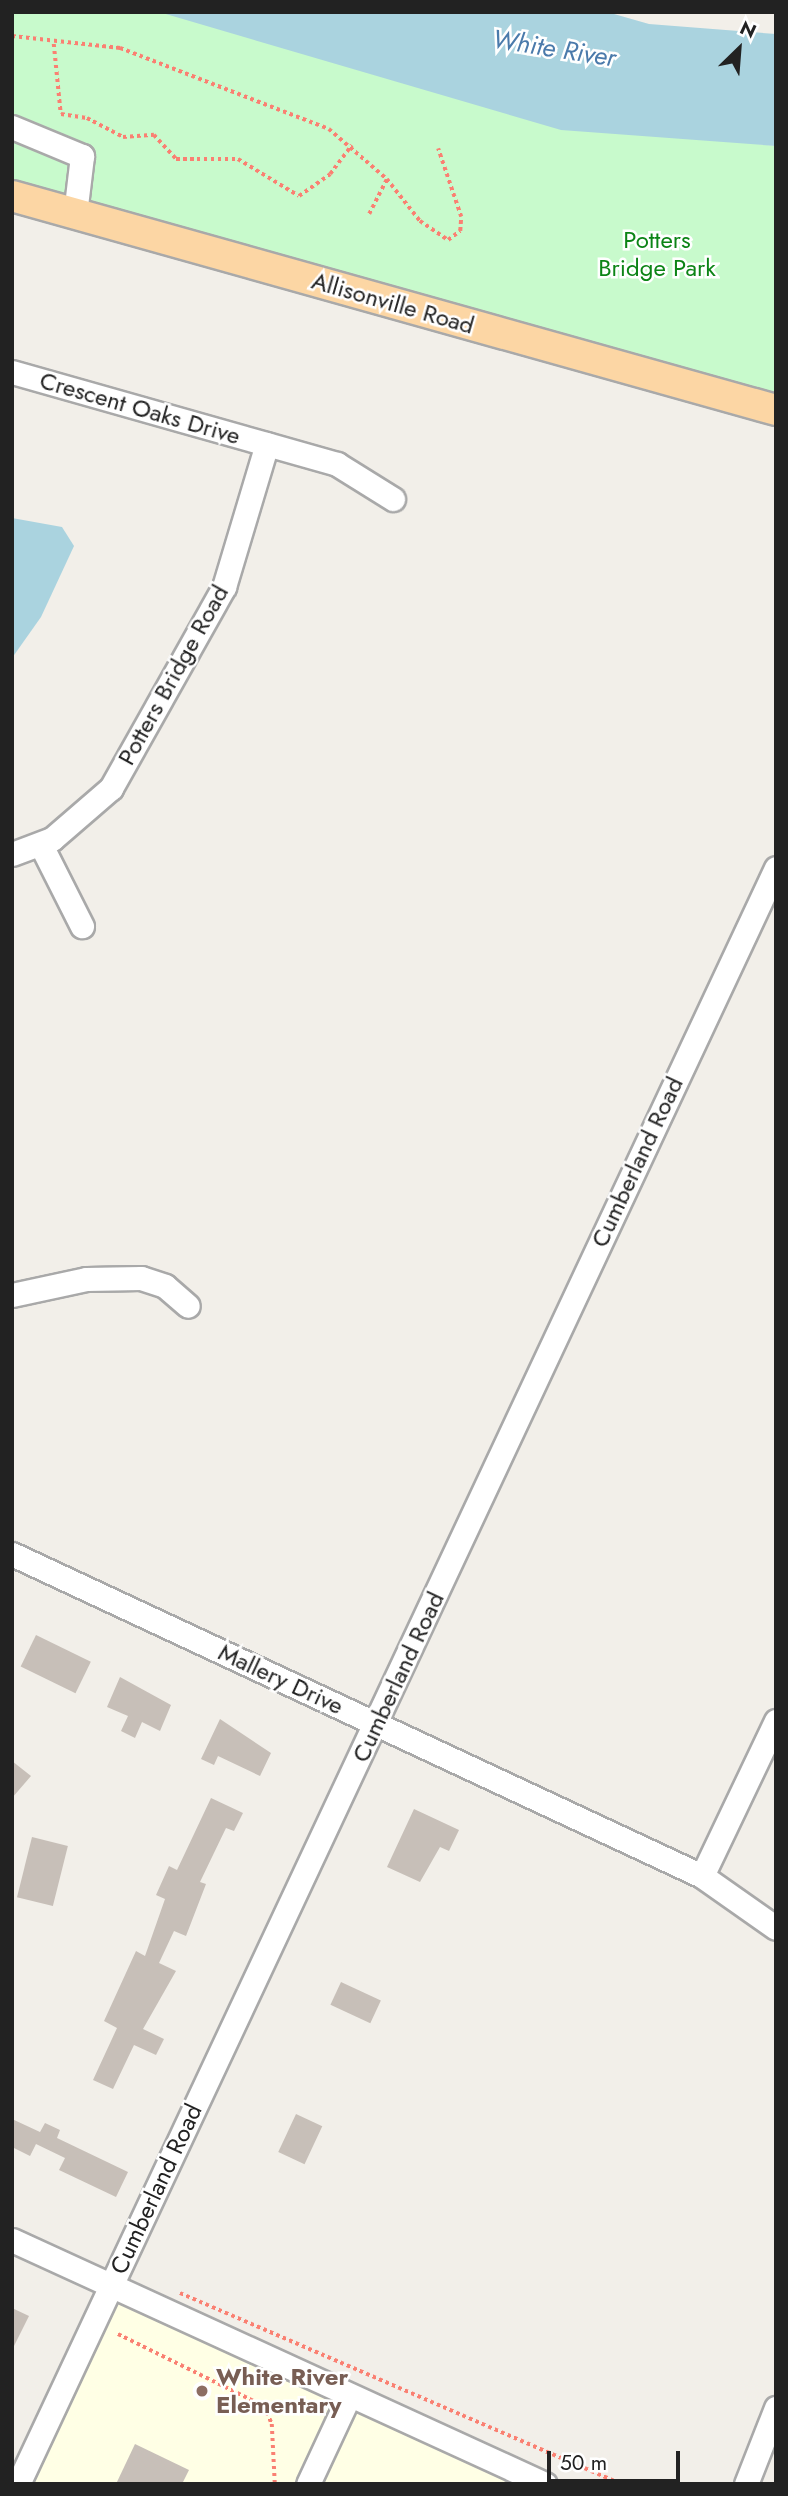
<!DOCTYPE html>
<html>
<head>
<meta charset="utf-8">
<style>
	body { margin:0 }
	#map { position:relative; width:788px; height:2496px; overflow:hidden; background:#f2efe9; font-family:Jost,sans-serif }
	div>[style] { position:absolute }
	.education>* { inset:0; background:#ffffe5 }
	.park>* { inset:0; background:#c8facc }
	.water>* { inset:0; background:#aad3df }
	.building>* { inset:0; background:#c7bfb8; transform-origin:0 0 }
	.path>* { height:3.5px; margin-top:-1.75px; transform-origin:0; background:repeating-linear-gradient(90deg,#fa8072 0 3.5px,transparent 0 7px) }
	.roads { filter:drop-shadow(2px 0 #a9a9a9) drop-shadow(-2px 0 #a9a9a9) drop-shadow(0 2px #a9a9a9) drop-shadow(0 -2px #a9a9a9) }
	.minor>* { height:23px; margin:-11.5px; padding:0 11.5px; transform-origin:11.5px; border-radius:11.5px; background:#fff }
	.major>* { height:30px; margin:-15px; padding:0 15px; transform-origin:15px; border-radius:15px; background:#fcd6a4 }
	.dots>* { width:19px; height:19px; translate:-50% -50%; box-sizing:border-box; border:4px solid #fff; border-radius:50% }
	span { translate:-50% -50%; white-space:nowrap; text-align:center; line-height:1.15; -webkit-text-stroke:5px #fff; paint-order:stroke }
	.park-label { font-size:24px; color:#0c8416 }
	.street-label { font-size:24px; color:#222 }
	.education-label { font-size:24px; color:#785e54; font-weight:700 }
	.left { translate:0 -50%; text-align:left }
	.water-label { font-size:26px; color:#4a7aab; font-style:italic }
	.frame { position:absolute; inset:0; border:14px solid #222; pointer-events:none }
	.north { position:absolute; left:704px; top:14px; width:70px; height:70px; -webkit-text-stroke:5px #fff; paint-order:stroke; rotate:25deg; font-size:19px; font-weight:700; line-height:28px; text-align:center; color:#222 }
	.north::after { content:''; display:block; margin:auto; width:24px; height:32px; background:#222; clip-path:polygon(50% 0,100% 100%,50% 72%,0 100%) }
	.scale { position:absolute; left:547px; top:2451px; width:133px; height:32px; box-sizing:border-box; border:4px solid #222; border-top:0; padding-left:9px; font-size:21px; line-height:24px; white-space:nowrap; color:#222; -webkit-text-stroke:5px #fff; paint-order:stroke }
</style>
</head>
<body>
<div id="map">
	<div class="education">
		<i style="clip-path:polygon(110px 2287px,548px 2484px,18px 2484px)"></i>
	</div>
	<div class="park">
		<i style="clip-path:polygon(12px 12px,169px 12px,696px 137px,776px 146px,776px 410px,12px 196px)"></i>
	</div>
	<div class="water">
		<i style="clip-path:polygon(159px 12px,607px 12px,649px 24px,776px 34px,776px 146px,561px 130px)"></i>
		<i style="clip-path:polygon(12px 518px,62px 527px,74px 546px,41px 617px,12px 658px)"></i>
	</div>
	<div class="building">
		<i style="left:36px;top:1635px;width:61px;height:35px;rotate:26deg"></i>
		<i style="clip-path:polygon(120px 1677px,171px 1705px,160px 1731px,142px 1722px,135px 1738px,121px 1731px,128px 1716px,107px 1707px)"></i>
		<i style="clip-path:polygon(220px 1719px,271px 1753px,260px 1776px,218px 1756px,214px 1765px,201px 1759px)"></i>
		<i style="clip-path:polygon(12px 1761px,31px 1776px,12px 1798px)"></i>
		<i style="clip-path:polygon(211px 1798px,243px 1813px,234px 1831px,226px 1828px,200px 1882px,206px 1884px,186px 1936px,174px 1931px,159px 1963px,176px 1971px,143px 2029px,164px 2039px,156px 2055px,134px 2045px,113px 2089px,93px 2080px,117px 2028px,104px 2021px,136px 1951px,145px 1956px,165px 1899px,156px 1895px,169px 1866px,177px 1870px)"></i>
		<i style="clip-path:polygon(414px 1809px,459px 1830px,449px 1851px,440px 1847px,420px 1882px,387px 1867px)"></i>
		<i style="left:32px;top:1837px;width:37px;height:62px;rotate:14deg"></i>
		<i style="left:341px;top:1982px;width:44px;height:25px;rotate:25deg"></i>
		<i style="left:296px;top:2114px;width:29px;height:42px;rotate:25deg"></i>
		<i style="clip-path:polygon(12px 2119px,40px 2132px,45px 2123px,60px 2130px,57px 2138px,128px 2172px,116px 2197px,59px 2170px,65px 2158px,36px 2144px,30px 2156px,12px 2147px)"></i>
		<i style="clip-path:polygon(12px 2308px,29px 2316px,12px 2350px)"></i>
		<i style="clip-path:polygon(135px 2444px,189px 2470px,182px 2484px,116px 2484px)"></i>
	</div>
	<div class="path">
		<i style="left:12px;top:36px;width:109px;rotate:6.3deg"></i>
		<i style="left:120px;top:48px;width:224px;rotate:21.2deg"></i>
		<i style="left:329px;top:129px;width:77px;rotate:40.8deg"></i>
		<i style="left:387px;top:179px;width:53px;rotate:51.8deg"></i>
		<i style="left:420px;top:221px;width:34px;rotate:34deg"></i>
		<i style="left:448px;top:240px;width:15px;rotate:-37deg"></i>
		<i style="left:460px;top:231px;width:14px;rotate:-86deg"></i>
		<i style="left:461px;top:217px;width:72px;rotate:-108.7deg"></i>
		<i style="left:54px;top:44px;width:70px;rotate:84.3deg"></i>
		<i style="left:61px;top:114px;width:26px;rotate:9deg"></i>
		<i style="left:87px;top:118px;width:41px;rotate:27.8deg"></i>
		<i style="left:123px;top:137px;width:31px;rotate:-4deg"></i>
		<i style="left:154px;top:135px;width:33px;rotate:47deg"></i>
		<i style="left:176px;top:159px;width:62px"></i>
		<i style="left:238px;top:159px;width:71px;rotate:31.2deg"></i>
		<i style="left:299px;top:196px;width:38px;rotate:-35deg"></i>
		<i style="left:330px;top:174px;width:36px;rotate:-53deg"></i>
		<i style="left:369px;top:214px;width:39px;rotate:-63deg"></i>
		<i style="left:180px;top:2293px;width:482px;rotate:23.4deg"></i>
		<i style="left:118px;top:2334px;width:163px;rotate:26.3deg"></i>
		<i style="left:264px;top:2406px;width:20px;rotate:66deg"></i>
		<i style="left:272px;top:2424px;width:60px;rotate:87.1deg"></i>
	</div>
	<div class="roads">
		<div class="minor">
			<i style="left:12px;top:127px;width:76px;rotate:22.5deg"></i>
			<i style="left:82px;top:156px;width:58px;rotate:96.9deg"></i>
			<i style="left:12px;top:372px;width:338px;rotate:15.8deg"></i>
			<i style="left:337px;top:464px;width:66px;rotate:32deg"></i>
			<i style="left:41px;top:845px;width:91px;rotate:63.2deg"></i>
			<i style="left:12px;top:854px;width:43px;rotate:-20.6deg"></i>
			<i style="left:52px;top:839px;width:78px;rotate:-40.8deg"></i>
			<i style="left:111px;top:788px;width:231px;rotate:-60.7deg"></i>
			<i style="left:224px;top:587px;width:149px;rotate:-73.3deg"></i>
			<i style="left:12px;top:1295px;width:76px;rotate:-12.2deg"></i>
			<i style="left:86px;top:1279px;width:55px;rotate:-1deg"></i>
			<i style="left:141px;top:1278px;width:25px;rotate:18deg"></i>
			<i style="left:165px;top:1286px;width:30px;rotate:41deg"></i>
			<i style="left:12px;top:1554px;width:761px;rotate:25.02deg"></i>
			<i style="left:702px;top:1876px;width:90px;rotate:35.1deg"></i>
			<i style="left:702px;top:1876px;width:172px;rotate:-64.5deg"></i>
			<i style="left:12px;top:2240px;width:586px;rotate:24.6deg"></i>
			<i style="left:18px;top:2484px;width:1785px;rotate:-64.87deg"></i>
			<i style="left:308px;top:2484px;width:97px;rotate:-65deg"></i>
			<i style="left:746px;top:2484px;width:82px;rotate:-68.5deg"></i>
		</div>
		<div class="major">
			<i style="left:12px;top:196px;width:793px;rotate:15.65deg"></i>
		</div>
	</div>
	<div class="dots">
		<i style="left:202px;top:2391px;background:#8d6e63"></i>
	</div>
	<div class="park-label">
		<span style="left:657px;top:254px">Potters<br>Bridge Park</span>
	</div>
	<div class="street-label">
		<span style="left:393px;top:303px;rotate:16deg">Allisonville Road</span>
		<span style="left:140px;top:408px;rotate:16deg">Crescent Oaks Drive</span>
		<span style="left:173px;top:675px;rotate:-61deg">Potters Bridge Road</span>
		<span style="left:637px;top:1162px;rotate:-65deg">Cumberland Road</span>
		<span style="left:398px;top:1677px;rotate:-65deg">Cumberland Road</span>
		<span style="left:281px;top:1679px;rotate:25deg">Mallery Drive</span>
		<span style="left:156px;top:2189px;rotate:-65deg">Cumberland Road</span>
	</div>
	<div class="education-label">
		<span class="left" style="left:216px;top:2391px">White River<br>Elementary</span>
	</div>
	<div class="water-label">
		<span style="left:554px;top:49px;rotate:9deg">White River</span>
	</div>
	<div class="frame"></div>
	<div class="north">N</div>
	<div class="scale">50 m</div>
</div>
</body>
</html>
